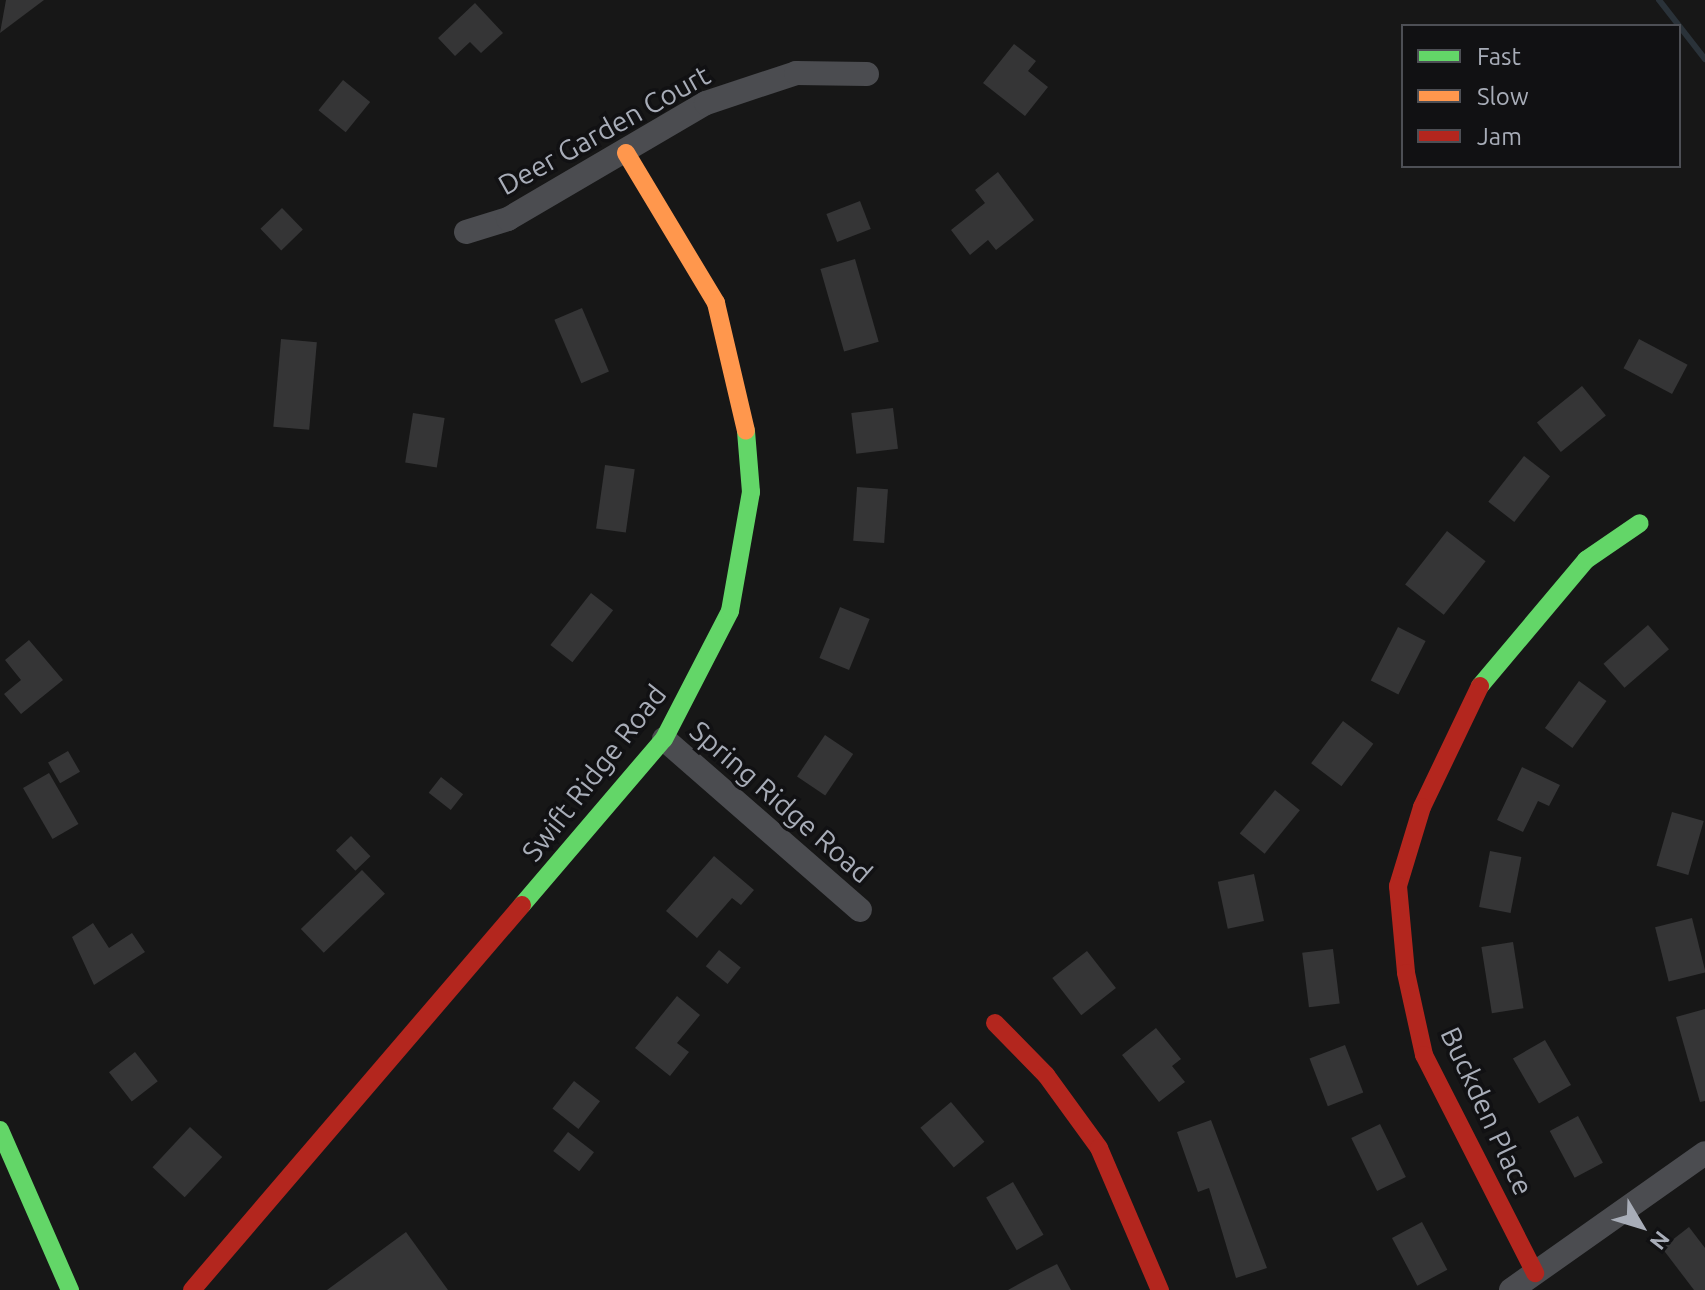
<!DOCTYPE html>
<html>
<head>
<meta charset="utf-8">
<style>
	body { margin:0 }
	#map { position:relative; width:1705px; height:1290px; overflow:hidden; background:#171717; font-family:Ubuntu,sans-serif }
	div>[style] { position:absolute }
	.stream>* { height:6px; margin:-3px; padding:0 3px; transform-origin:3px; border-radius:3px; background:#2a3239 }
	.building>* { inset:0; background:#353536; transform-origin:0 0 }
	.street>* { height:24px; margin:-12px; padding:0 12px; transform-origin:12px; border-radius:12px; background:#4b4c50 }
	.fast>* { height:18px; margin:-9px; padding:0 9px; transform-origin:9px; border-radius:9px; background:#63d668 }
	.slow>* { height:18px; margin:-9px; padding:0 9px; transform-origin:9px; border-radius:9px; background:#ff974d }
	.jam>* { height:18px; margin:-9px; padding:0 9px; transform-origin:9px; border-radius:9px; background:#b3261e }
	span { translate:-50% -50%; white-space:nowrap; text-align:center; line-height:1.15; -webkit-text-stroke:7px #111113; paint-order:stroke }
	.street-label { font-size:28px; color:#a8adb8 }
	.legend { position:absolute; left:1401px; top:24px; width:280px; height:144px; box-sizing:border-box; background:#111113; border:2px solid #4d4f55; margin:0; padding:10px 14px; list-style:none; font-size:24px; color:#a8adb8 }
	.legend li { display:flex; align-items:center; gap:16px; height:40px }
	.legend b { width:40px; border:2px solid #4d4f55 }
	.north { position:absolute; left:1601px; top:1186px; width:80px; height:80px; -webkit-text-stroke:6px #111113; paint-order:stroke; rotate:128deg; font-size:22px; font-weight:700; line-height:32px; text-align:center; color:#a8adb8 }
	.north::after { content:''; display:block; margin:auto; width:28px; height:36px; background:#a8adb8; clip-path:polygon(50% 0,100% 100%,50% 72%,0 100%) }
</style>
</head>
<body>
<div id="map">
	<div class="stream">
		<i style="left:1659px;top:0;width:75px;rotate:52.1deg"></i>
	</div>
	<div class="building">
		<i style="clip-path:polygon(6px 0,44px 0,0 33px)"></i>
		<i style="clip-path:polygon(475px 3px,503px 33px,481px 53px,470px 42px,455px 56px,438px 38px)"></i>
		<i style="clip-path:polygon(1014px 44px,1036px 61px,1028px 71px,1048px 87px,1025px 116px,983px 83px)"></i>
		<i style="left:343px;top:80px;width:35px;height:39px;rotate:39deg"></i>
		<i style="clip-path:polygon(998px 172px,1034px 220px,996px 250px,988px 240px,970px 255px,951px 230px,985px 203px,975px 190px)"></i>
		<i style="left:860px;top:201px;width:30px;height:36px;rotate:69deg"></i>
		<i style="left:282px;top:208px;width:30px;height:30px;rotate:46deg"></i>
		<i style="left:855px;top:259px;width:86px;height:36px;rotate:74deg"></i>
		<i style="left:582px;top:308px;width:69px;height:30px;rotate:67deg"></i>
		<i style="left:281px;top:339px;width:36px;height:88px;rotate:5deg"></i>
		<i style="left:1639px;top:339px;width:55px;height:33px;rotate:28deg"></i>
		<i style="left:1582px;top:386px;width:38px;height:58px;rotate:51deg"></i>
		<i style="left:893px;top:408px;width:41px;height:42px;rotate:83deg"></i>
		<i style="left:413px;top:413px;width:32px;height:50px;rotate:9deg"></i>
		<i style="left:1524px;top:456px;width:33px;height:58px;rotate:38deg"></i>
		<i style="left:605px;top:465px;width:30px;height:64px;rotate:8deg"></i>
		<i style="left:857px;top:487px;width:31px;height:54px;rotate:4deg"></i>
		<i style="left:1447px;top:531px;width:49px;height:68px;rotate:38deg"></i>
		<i style="left:591px;top:593px;width:28px;height:66px;rotate:38deg"></i>
		<i style="left:840px;top:607px;width:32px;height:55px;rotate:22deg"></i>
		<i style="left:1648px;top:625px;width:32px;height:59px;rotate:49deg"></i>
		<i style="left:1398px;top:627px;width:31px;height:60px;rotate:27deg"></i>
		<i style="clip-path:polygon(29px 640px,63px 680px,21px 714px,4px 694px,21px 680px,5px 660px)"></i>
		<i style="left:1579px;top:681px;width:34px;height:58px;rotate:36deg"></i>
		<i style="left:1343px;top:721px;width:38px;height:53px;rotate:37deg"></i>
		<i style="left:825px;top:735px;width:34px;height:50px;rotate:34deg"></i>
		<i style="left:68px;top:751px;width:24px;height:23px;rotate:60deg"></i>
		<i style="clip-path:polygon(1522px 767px,1560px 785px,1549px 806px,1538px 801px,1523px 832px,1497px 820px)"></i>
		<i style="left:49px;top:773px;width:59px;height:30px;rotate:60deg"></i>
		<i style="left:441px;top:777px;width:28px;height:20px;rotate:38deg"></i>
		<i style="left:1275px;top:790px;width:32px;height:56px;rotate:39deg"></i>
		<i style="left:1672px;top:812px;width:33px;height:56px;rotate:16deg"></i>
		<i style="left:351px;top:836px;width:28px;height:21px;rotate:46deg"></i>
		<i style="left:1490px;top:851px;width:32px;height:57px;rotate:11deg"></i>
		<i style="clip-path:polygon(714px 856px,754px 890px,741px 905px,732px 898px,697px 938px,666px 911px)"></i>
		<i style="left:362px;top:870px;width:33px;height:85px;rotate:46deg"></i>
		<i style="left:1254px;top:874px;width:48px;height:37px;rotate:78deg"></i>
		<i style="left:1692px;top:918px;width:56px;height:38px;rotate:76deg"></i>
		<i style="clip-path:polygon(93px 923px,109px 948px,132px 933px,145px 952px,94px 985px,72px 937px)"></i>
		<i style="left:1513px;top:942px;width:67px;height:32px;rotate:81deg"></i>
		<i style="left:1333px;top:949px;width:55px;height:31px;rotate:83deg"></i>
		<i style="left:719px;top:950px;width:28px;height:21px;rotate:39deg"></i>
		<i style="left:1087px;top:951px;width:47px;height:44px;rotate:52deg"></i>
		<i style="clip-path:polygon(677px 996px,700px 1015px,677px 1043px,689px 1052px,670px 1076px,635px 1048px)"></i>
		<i style="clip-path:polygon(1705px 1009px,1705px 1101px,1700px 1102px,1676px 1017px)"></i>
		<i style="clip-path:polygon(1156px 1028px,1181px 1059px,1172px 1066px,1185px 1082px,1159px 1102px,1122px 1055px)"></i>
		<i style="left:1545px;top:1040px;width:52px;height:37px;rotate:60deg"></i>
		<i style="left:1345px;top:1045px;width:51px;height:38px;rotate:69deg"></i>
		<i style="left:135px;top:1052px;width:37px;height:33px;rotate:52deg"></i>
		<i style="left:574px;top:1081px;width:33px;height:35px;rotate:38deg"></i>
		<i style="left:951px;top:1102px;width:52px;height:40px;rotate:50deg"></i>
		<i style="left:1578px;top:1116px;width:53px;height:32px;rotate:62deg"></i>
		<i style="clip-path:polygon(1211px 1120px,1267px 1268px,1236px 1278px,1209px 1188px,1198px 1192px,1177px 1132px)"></i>
		<i style="left:1380px;top:1124px;width:59px;height:32px;rotate:64deg"></i>
		<i style="left:190px;top:1127px;width:44px;height:55px;rotate:43deg"></i>
		<i style="left:568px;top:1132px;width:33px;height:24px;rotate:38deg"></i>
		<i style="left:1013px;top:1182px;width:61px;height:31px;rotate:60deg"></i>
		<i style="left:1422px;top:1222px;width:54px;height:34px;rotate:62deg"></i>
		<i style="clip-path:polygon(1689px 1227px,1705px 1248px,1705px 1290px,1694px 1290px,1662px 1248px)"></i>
		<i style="clip-path:polygon(406px 1232px,448px 1290px,327px 1290px)"></i>
		<i style="clip-path:polygon(1057px 1264px,1071px 1290px,1008px 1290px,1039px 1273px)"></i>
	</div>
	<div class="street">
		<i style="left:466px;top:232px;width:44px;rotate:-17.2deg"></i>
		<i style="left:508px;top:219px;width:229px;rotate:-30.4deg"></i>
		<i style="left:706px;top:103px;width:95px;rotate:-18.4deg"></i>
		<i style="left:796px;top:73px;width:71px;rotate:0.8deg"></i>
		<i style="left:664px;top:739px;width:260px;rotate:41.1deg"></i>
		<i style="left:1511px;top:1290px;width:237px;rotate:-35.2deg"></i>
	</div>
	<div class="fast">
		<i style="left:1480px;top:686px;width:165px;rotate:-49.9deg"></i>
		<i style="left:1586px;top:560px;width:65px;rotate:-34.4deg"></i>
		<i style="left:522px;top:905px;width:218px;rotate:-49.5deg"></i>
		<i style="left:664px;top:739px;width:144px;rotate:-62.7deg"></i>
		<i style="left:730px;top:611px;width:121px;rotate:-80deg"></i>
		<i style="left:751px;top:492px;width:61px;rotate:-94.7deg"></i>
		<i style="left:0;top:1130px;width:175px;rotate:66.4deg"></i>
	</div>
	<div class="slow">
		<i style="left:626px;top:153px;width:175px;rotate:59deg"></i>
		<i style="left:716px;top:303px;width:131px;rotate:76.8deg"></i>
	</div>
	<div class="jam">
		<i style="left:1480px;top:686px;width:134px;rotate:115.6deg"></i>
		<i style="left:1422px;top:807px;width:83px;rotate:106.9deg"></i>
		<i style="left:1398px;top:886px;width:87px;rotate:84.7deg"></i>
		<i style="left:1406px;top:973px;width:84px;rotate:77.6deg"></i>
		<i style="left:1424px;top:1055px;width:245px;rotate:63deg"></i>
		<i style="left:995px;top:1023px;width:73px;rotate:45.6deg"></i>
		<i style="left:1046px;top:1075px;width:90px;rotate:54deg"></i>
		<i style="left:1099px;top:1148px;width:155px;rotate:66.8deg"></i>
		<i style="left:192px;top:1290px;width:507px;rotate:-49.4deg"></i>
	</div>
	<div class="street-label">
		<span style="left:604px;top:130px;rotate:-29deg">Deer Garden Court</span>
		<span style="left:594px;top:773px;rotate:-52deg">Swift Ridge Road</span>
		<span style="left:781px;top:802px;rotate:41deg">Spring Ridge Road</span>
		<span style="left:1487px;top:1111px;rotate:65deg">Buckden Place</span>
	</div>
	<ul class="legend">
	<li><b style="height:10px;background:#63d668"></b>Fast</li>
	<li><b style="height:10px;background:#ff974d"></b>Slow</li>
	<li><b style="height:10px;background:#b3261e"></b>Jam</li>
	</ul>
	<div class="north">N</div>
</div>
</body>
</html>
